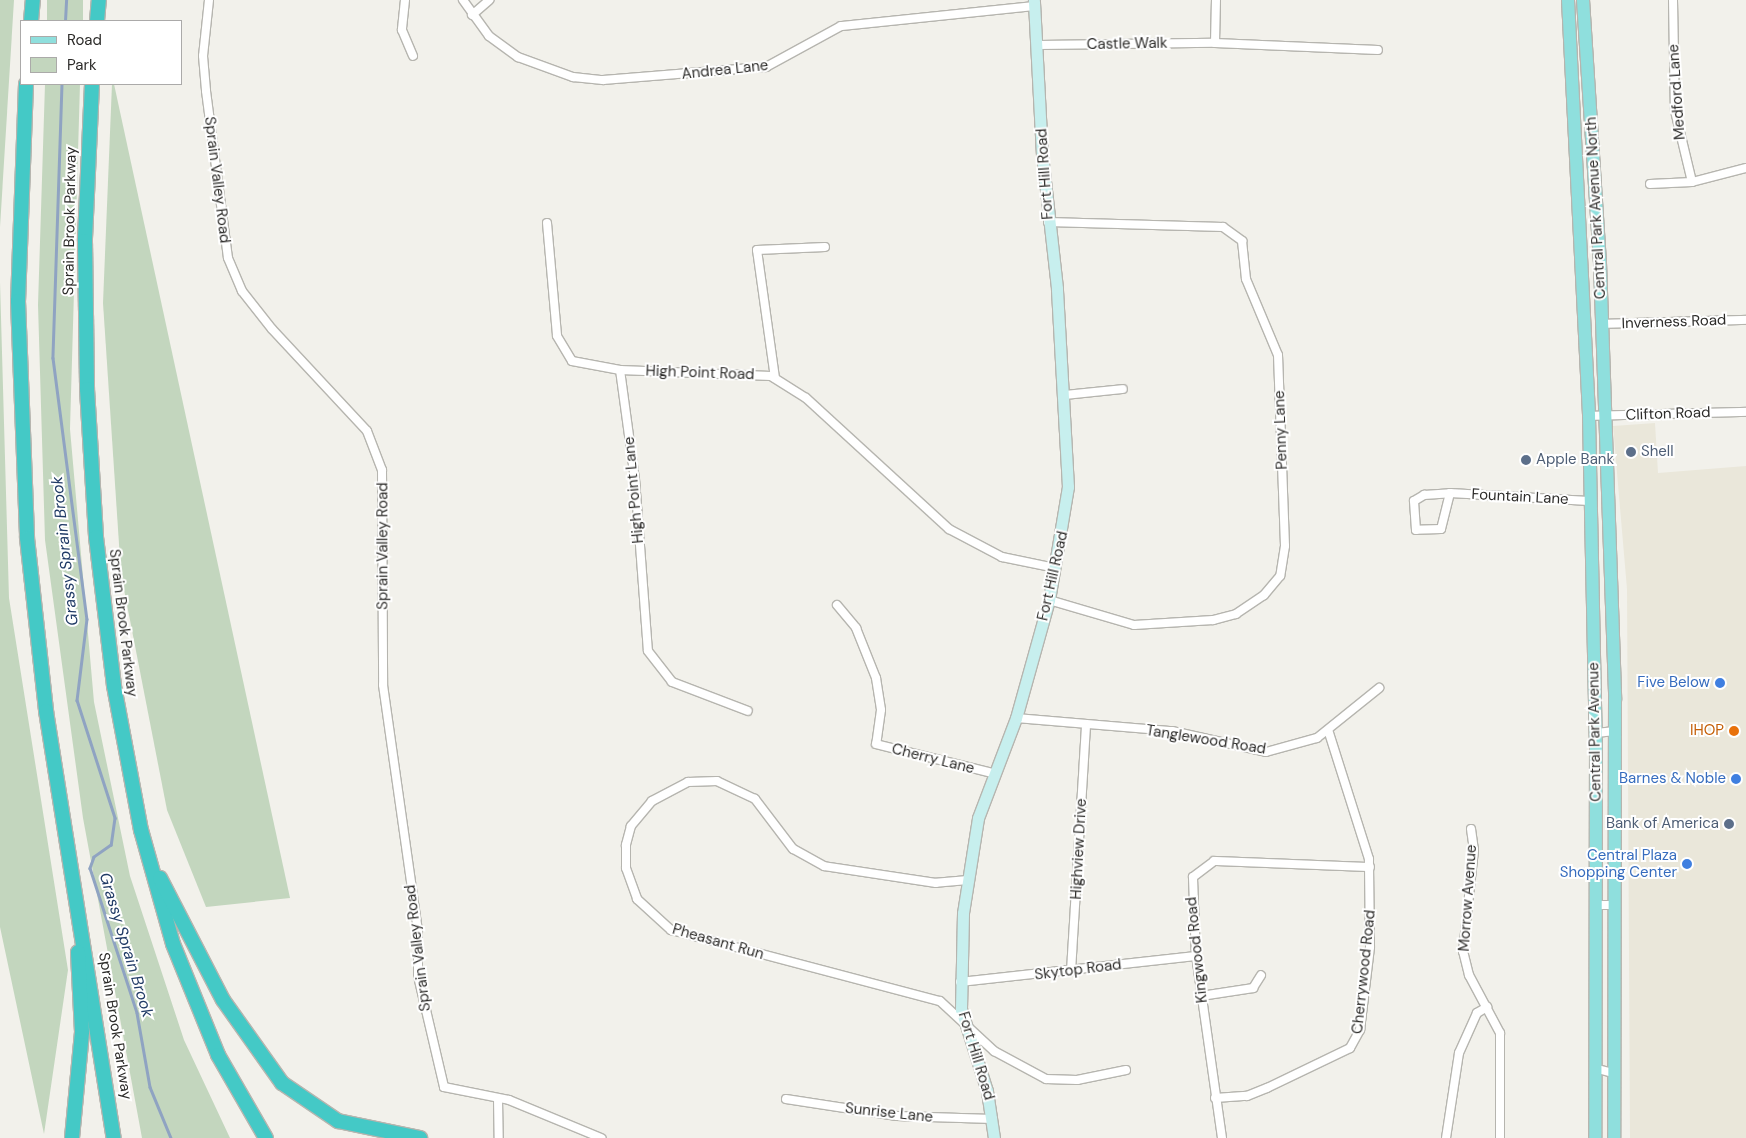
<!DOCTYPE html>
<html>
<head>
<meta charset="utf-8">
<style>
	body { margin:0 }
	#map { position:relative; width:1746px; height:1138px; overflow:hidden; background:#f2f1eb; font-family:"DM Sans",sans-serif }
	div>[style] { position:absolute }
	.built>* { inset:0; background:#eae7da }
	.green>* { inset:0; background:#c3d6be; transform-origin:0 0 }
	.stream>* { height:2.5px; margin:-1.25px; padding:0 1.25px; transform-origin:1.25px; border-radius:1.25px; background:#8fa3c2 }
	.roads { filter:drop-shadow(1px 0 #b6b5af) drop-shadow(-1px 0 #b6b5af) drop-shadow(0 1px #b6b5af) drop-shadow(0 -1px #b6b5af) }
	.street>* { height:8px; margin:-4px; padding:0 4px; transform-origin:4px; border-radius:4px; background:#fff }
	.secondary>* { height:11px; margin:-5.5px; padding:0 5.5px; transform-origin:5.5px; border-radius:5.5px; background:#c7efee }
	.primary>* { height:12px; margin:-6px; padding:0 6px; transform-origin:6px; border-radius:6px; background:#8fdfdd }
	.highway>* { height:14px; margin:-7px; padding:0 7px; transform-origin:7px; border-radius:7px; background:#44c9c6 }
	.dots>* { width:14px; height:14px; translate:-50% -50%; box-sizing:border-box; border:2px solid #fff; border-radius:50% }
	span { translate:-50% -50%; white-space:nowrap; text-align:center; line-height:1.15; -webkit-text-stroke:4px #fff; paint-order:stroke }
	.street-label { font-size:15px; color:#2c2b29 }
	.service-label { font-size:15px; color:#4e5e75 }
	.left { translate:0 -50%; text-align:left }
	.right { translate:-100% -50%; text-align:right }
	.shop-label { font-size:15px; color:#366cbe }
	.food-label { font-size:15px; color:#c56008 }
	.water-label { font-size:16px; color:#213b66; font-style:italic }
	.legend { position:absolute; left:20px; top:20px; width:162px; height:65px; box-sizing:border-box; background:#fff; border:1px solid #abaaa9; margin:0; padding:6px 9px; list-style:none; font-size:15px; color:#2c2b29 }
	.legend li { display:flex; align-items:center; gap:10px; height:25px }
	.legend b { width:25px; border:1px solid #abaaa9 }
</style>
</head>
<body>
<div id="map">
	<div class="built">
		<i style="clip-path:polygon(1655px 423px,1658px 473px,1746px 466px,1746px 1138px,1630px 1138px,1627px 589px,1613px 426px)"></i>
	</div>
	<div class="green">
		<i style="clip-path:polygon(0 0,14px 0,0 227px)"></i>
		<i style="left:47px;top:0;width:36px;height:21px"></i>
		<i style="clip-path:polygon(45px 84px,80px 84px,70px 429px,94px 702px,130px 876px,184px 1040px,230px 1138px,142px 1138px,83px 818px,45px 540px,38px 305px)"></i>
		<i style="clip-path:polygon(112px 84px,114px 84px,290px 898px,206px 907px,167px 810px,121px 574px,103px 303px)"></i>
		<i style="clip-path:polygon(0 282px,9px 598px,68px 970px,44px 1134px,0 927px)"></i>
	</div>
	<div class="stream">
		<i style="left:65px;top:21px;width:21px;rotate:-87deg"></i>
		<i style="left:62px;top:84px;width:274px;rotate:91.9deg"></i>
		<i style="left:53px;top:358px;width:263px;rotate:82.6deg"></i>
		<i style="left:87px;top:619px;width:82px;rotate:97deg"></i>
		<i style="left:77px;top:700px;width:124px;rotate:72.1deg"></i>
		<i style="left:115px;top:818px;width:27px;rotate:98deg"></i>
		<i style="left:111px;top:845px;width:21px;rotate:145deg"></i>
		<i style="left:94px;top:857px;width:12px;rotate:110deg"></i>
		<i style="left:90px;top:868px;width:152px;rotate:72deg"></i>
		<i style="left:137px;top:1013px;width:75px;rotate:80deg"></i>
		<i style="left:150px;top:1087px;width:55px;rotate:67.6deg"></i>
	</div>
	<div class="roads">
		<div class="street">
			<i style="left:209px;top:0;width:56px;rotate:96.1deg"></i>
			<i style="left:203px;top:56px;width:35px;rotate:85deg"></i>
			<i style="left:206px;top:91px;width:168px;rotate:82.5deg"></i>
			<i style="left:228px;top:258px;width:36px;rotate:67deg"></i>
			<i style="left:242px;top:291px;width:48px;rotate:51.7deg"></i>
			<i style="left:272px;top:329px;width:139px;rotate:47deg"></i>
			<i style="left:367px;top:431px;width:42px;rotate:69deg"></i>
			<i style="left:382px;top:470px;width:215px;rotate:89.7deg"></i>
			<i style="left:383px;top:685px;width:249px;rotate:81.9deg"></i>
			<i style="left:418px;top:932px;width:44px;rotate:90deg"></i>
			<i style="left:418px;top:976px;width:114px;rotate:76.8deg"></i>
			<i style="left:444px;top:1087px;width:66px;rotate:11.3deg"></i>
			<i style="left:509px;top:1100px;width:100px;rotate:22.4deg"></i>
			<i style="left:405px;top:0;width:30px;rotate:96deg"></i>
			<i style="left:402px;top:30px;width:28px;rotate:67deg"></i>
			<i style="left:463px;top:0;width:44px;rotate:54.2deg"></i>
			<i style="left:489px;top:36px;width:36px;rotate:36deg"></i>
			<i style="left:518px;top:57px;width:59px;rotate:20deg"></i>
			<i style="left:573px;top:77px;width:30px;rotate:6deg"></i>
			<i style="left:603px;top:80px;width:164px;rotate:-4.6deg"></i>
			<i style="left:766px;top:67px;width:85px;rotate:-28.7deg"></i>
			<i style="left:841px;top:26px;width:195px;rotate:-5.9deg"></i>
			<i style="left:1673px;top:0;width:111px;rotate:89deg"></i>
			<i style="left:1675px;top:111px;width:73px;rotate:76.5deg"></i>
			<i style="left:472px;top:15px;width:23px;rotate:-41deg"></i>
			<i style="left:1215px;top:43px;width:43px;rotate:-88.7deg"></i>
			<i style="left:1039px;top:45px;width:176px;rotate:-0.7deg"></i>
			<i style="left:1215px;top:43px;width:163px;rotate:2.5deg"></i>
			<i style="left:1650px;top:184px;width:42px;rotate:-2.7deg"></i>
			<i style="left:1692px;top:182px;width:56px;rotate:-14.5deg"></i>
			<i style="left:1048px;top:222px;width:175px;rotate:1.6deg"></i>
			<i style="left:1223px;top:227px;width:24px;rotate:36deg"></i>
			<i style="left:1242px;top:241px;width:38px;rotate:84deg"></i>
			<i style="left:1246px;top:279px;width:82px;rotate:67.2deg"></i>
			<i style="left:1278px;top:355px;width:191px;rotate:87.9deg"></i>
			<i style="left:1285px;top:546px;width:30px;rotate:99deg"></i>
			<i style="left:1280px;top:576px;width:25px;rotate:130deg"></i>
			<i style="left:1264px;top:595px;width:34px;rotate:146deg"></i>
			<i style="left:1236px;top:614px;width:24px;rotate:165deg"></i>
			<i style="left:1213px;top:620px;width:79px;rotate:176.4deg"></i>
			<i style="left:1134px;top:625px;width:89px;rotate:-163.6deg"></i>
			<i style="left:547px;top:223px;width:113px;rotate:84.9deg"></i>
			<i style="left:557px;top:336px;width:29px;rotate:59deg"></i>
			<i style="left:572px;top:361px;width:49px;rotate:10.6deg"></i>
			<i style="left:620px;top:370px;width:151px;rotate:2.3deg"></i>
			<i style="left:771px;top:376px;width:41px;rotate:32.2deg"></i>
			<i style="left:806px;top:398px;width:194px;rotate:42.5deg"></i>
			<i style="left:949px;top:529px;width:60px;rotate:27.8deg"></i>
			<i style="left:1002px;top:557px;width:54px;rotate:11.7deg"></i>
			<i style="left:1602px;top:324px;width:144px;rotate:-1.6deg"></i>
			<i style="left:620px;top:370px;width:110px;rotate:82.2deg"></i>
			<i style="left:635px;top:479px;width:172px;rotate:85.7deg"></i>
			<i style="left:648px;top:651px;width:39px;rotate:52deg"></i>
			<i style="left:672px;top:682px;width:81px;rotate:20.9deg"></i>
			<i style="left:775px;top:378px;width:129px;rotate:-98deg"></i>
			<i style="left:757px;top:250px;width:68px;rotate:-2.5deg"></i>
			<i style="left:1064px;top:395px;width:59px;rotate:-5.8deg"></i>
			<i style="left:1589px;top:416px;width:157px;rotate:-1.5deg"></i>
			<i style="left:1450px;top:493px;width:37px;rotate:104deg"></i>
			<i style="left:1441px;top:529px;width:25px;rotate:178deg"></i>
			<i style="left:1416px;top:530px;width:29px;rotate:-94deg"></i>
			<i style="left:1414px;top:501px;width:12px;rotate:-31deg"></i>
			<i style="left:1424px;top:495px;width:26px;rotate:-4deg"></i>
			<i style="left:1450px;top:493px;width:139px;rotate:3.3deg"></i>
			<i style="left:837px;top:605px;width:30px;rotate:50deg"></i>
			<i style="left:856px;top:628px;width:54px;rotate:68.2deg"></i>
			<i style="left:876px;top:678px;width:32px;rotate:81deg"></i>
			<i style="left:881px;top:710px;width:34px;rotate:98deg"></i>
			<i style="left:876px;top:744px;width:120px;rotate:14deg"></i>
			<i style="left:1016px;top:718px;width:157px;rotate:4.8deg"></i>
			<i style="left:1172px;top:731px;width:96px;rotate:12.6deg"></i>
			<i style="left:1266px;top:752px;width:53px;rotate:-15.4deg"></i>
			<i style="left:1317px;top:738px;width:80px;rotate:-38.9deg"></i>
			<i style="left:1596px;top:733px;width:19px;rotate:-6deg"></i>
			<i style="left:1471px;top:829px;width:21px;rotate:82deg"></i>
			<i style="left:1474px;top:850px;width:102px;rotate:96.2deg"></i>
			<i style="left:1463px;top:951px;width:25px;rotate:76deg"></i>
			<i style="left:1469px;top:975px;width:66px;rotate:61.9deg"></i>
			<i style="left:1500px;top:1033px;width:105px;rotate:90deg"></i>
			<i style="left:968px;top:880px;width:32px;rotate:175deg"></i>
			<i style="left:936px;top:883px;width:113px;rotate:-171.4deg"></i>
			<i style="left:824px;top:866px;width:35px;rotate:-151deg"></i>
			<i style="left:793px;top:849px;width:63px;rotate:-127.2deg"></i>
			<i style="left:755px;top:799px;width:42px;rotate:-154.7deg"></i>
			<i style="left:717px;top:781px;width:29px;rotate:178deg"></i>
			<i style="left:688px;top:782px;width:41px;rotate:152.2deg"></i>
			<i style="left:652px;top:801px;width:33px;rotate:130deg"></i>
			<i style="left:631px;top:826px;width:20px;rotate:105deg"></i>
			<i style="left:626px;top:845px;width:23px;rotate:90deg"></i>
			<i style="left:626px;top:868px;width:33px;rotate:70deg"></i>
			<i style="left:637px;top:899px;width:46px;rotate:42.4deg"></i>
			<i style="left:671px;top:930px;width:278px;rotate:14.8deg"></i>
			<i style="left:940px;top:1001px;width:74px;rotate:42.8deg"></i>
			<i style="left:994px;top:1051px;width:59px;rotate:28.3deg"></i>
			<i style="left:1046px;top:1079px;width:31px;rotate:2deg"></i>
			<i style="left:1077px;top:1080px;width:50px;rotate:-11.5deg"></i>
			<i style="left:1595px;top:905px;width:20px"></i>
			<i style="left:1071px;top:971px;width:244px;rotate:-86.5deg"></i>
			<i style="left:960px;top:982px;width:237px;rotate:-6.3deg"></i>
			<i style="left:1201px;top:996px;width:53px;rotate:-8.7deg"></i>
			<i style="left:1253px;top:988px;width:15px;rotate:-58deg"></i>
			<i style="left:1594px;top:1068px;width:20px;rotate:15deg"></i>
			<i style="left:1215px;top:1098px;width:32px;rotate:-4deg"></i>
			<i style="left:1247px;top:1096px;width:22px;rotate:-22deg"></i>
			<i style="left:1267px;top:1088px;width:92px;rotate:-25.7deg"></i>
			<i style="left:1350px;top:1048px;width:21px;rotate:-61deg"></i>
			<i style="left:1360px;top:1030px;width:84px;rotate:-83.1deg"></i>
			<i style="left:1370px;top:947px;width:88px;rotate:-90.7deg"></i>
			<i style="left:1369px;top:859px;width:135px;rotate:-107.6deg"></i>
			<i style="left:498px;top:1099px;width:39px;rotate:89deg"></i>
			<i style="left:786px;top:1099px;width:112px;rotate:8.7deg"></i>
			<i style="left:897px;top:1116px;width:96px;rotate:1.8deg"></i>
			<i style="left:1222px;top:1138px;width:184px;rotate:-98.1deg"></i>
			<i style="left:1196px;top:956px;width:79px;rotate:-92.2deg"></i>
			<i style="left:1193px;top:877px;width:26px;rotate:-37deg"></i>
			<i style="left:1214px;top:861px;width:156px;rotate:2.2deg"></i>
			<i style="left:1446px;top:1138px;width:86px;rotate:-81.3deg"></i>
			<i style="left:1459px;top:1053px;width:44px;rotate:-65.8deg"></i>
			<i style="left:1477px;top:1013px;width:12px;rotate:-31deg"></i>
		</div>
		<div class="secondary">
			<i style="left:994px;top:1138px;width:48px;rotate:-98.5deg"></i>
			<i style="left:987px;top:1091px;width:86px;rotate:-107.6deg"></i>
			<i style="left:961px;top:1009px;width:96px;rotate:-88.8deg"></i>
			<i style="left:963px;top:913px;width:96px;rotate:-81deg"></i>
			<i style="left:978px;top:818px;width:107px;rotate:-69.2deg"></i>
			<i style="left:1016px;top:718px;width:123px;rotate:-74.4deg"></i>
			<i style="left:1049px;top:600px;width:115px;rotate:-80.5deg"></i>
			<i style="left:1068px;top:487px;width:199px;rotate:-93.2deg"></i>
			<i style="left:1057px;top:288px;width:134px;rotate:-96.4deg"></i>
			<i style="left:1042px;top:155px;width:155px;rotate:-93deg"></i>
		</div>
		<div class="primary">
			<i style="left:1568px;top:0;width:417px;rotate:87.1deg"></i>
			<i style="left:1589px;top:416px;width:329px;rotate:88.8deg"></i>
			<i style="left:1596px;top:745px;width:393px;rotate:90.1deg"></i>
			<i style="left:1583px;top:0;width:264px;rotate:86.3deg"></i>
			<i style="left:1600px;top:263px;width:437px;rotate:88deg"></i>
			<i style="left:1615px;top:700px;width:438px;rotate:90.1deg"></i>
		</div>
		<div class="highway">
			<i style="left:31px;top:21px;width:21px;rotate:-85deg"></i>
			<i style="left:97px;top:21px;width:21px;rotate:-85deg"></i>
			<i style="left:26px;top:84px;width:217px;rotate:92.1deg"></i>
			<i style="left:18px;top:301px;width:237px;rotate:87.8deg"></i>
			<i style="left:27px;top:538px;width:174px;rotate:83.7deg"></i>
			<i style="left:46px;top:711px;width:432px;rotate:81deg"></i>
			<i style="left:92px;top:84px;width:157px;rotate:92.6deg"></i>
			<i style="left:85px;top:241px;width:148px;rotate:89.2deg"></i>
			<i style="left:87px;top:389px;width:148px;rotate:86.5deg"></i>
			<i style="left:96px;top:537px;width:150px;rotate:83.1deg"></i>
			<i style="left:114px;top:686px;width:147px;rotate:79.4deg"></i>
			<i style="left:141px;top:830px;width:118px;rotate:74.3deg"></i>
			<i style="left:173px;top:944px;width:120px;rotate:67.9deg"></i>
			<i style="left:218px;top:1055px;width:96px;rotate:60deg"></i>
			<i style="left:160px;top:878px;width:137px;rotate:62.7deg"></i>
			<i style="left:223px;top:1000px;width:102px;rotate:54.6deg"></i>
			<i style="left:282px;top:1083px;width:68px;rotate:34.2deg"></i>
			<i style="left:338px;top:1121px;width:84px;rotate:11.7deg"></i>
			<i style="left:72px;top:1138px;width:106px;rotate:-84.6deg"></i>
			<i style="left:82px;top:1032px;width:80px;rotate:-92.9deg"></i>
		</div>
	</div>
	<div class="dots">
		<i style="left:1631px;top:452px;background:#5c6f8a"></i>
		<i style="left:1526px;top:460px;background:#5c6f8a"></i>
		<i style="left:1720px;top:683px;background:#3f7fe0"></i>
		<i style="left:1734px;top:731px;background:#e8710a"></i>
		<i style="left:1736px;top:779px;background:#3f7fe0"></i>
		<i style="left:1729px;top:824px;background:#5c6f8a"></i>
		<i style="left:1687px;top:864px;background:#3f7fe0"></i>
	</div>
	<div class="street-label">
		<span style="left:1127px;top:44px;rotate:-1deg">Castle Walk</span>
		<span style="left:725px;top:70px;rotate:-6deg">Andrea Lane</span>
		<span style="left:1677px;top:92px;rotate:-94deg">Medford Lane</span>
		<span style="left:1045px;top:174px;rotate:-94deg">Fort Hill Road</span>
		<span style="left:217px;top:180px;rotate:83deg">Sprain Valley Road</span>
		<span style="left:1596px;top:208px;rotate:-93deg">Central Park Avenue North</span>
		<span style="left:70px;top:221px;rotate:-89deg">Sprain Brook Parkway</span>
		<span style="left:1674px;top:322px;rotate:-2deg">Inverness Road</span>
		<span style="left:700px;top:373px;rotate:2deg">High Point Road</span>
		<span style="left:1668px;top:414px;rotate:-2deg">Clifton Road</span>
		<span style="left:1281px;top:430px;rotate:-92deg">Penny Lane</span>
		<span style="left:634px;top:490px;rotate:-95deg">High Point Lane</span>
		<span style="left:1520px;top:497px;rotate:3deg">Fountain Lane</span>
		<span style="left:383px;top:546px;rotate:-90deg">Sprain Valley Road</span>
		<span style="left:1053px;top:576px;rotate:-77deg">Fort Hill Road</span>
		<span style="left:123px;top:623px;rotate:83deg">Sprain Brook Parkway</span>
		<span style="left:1595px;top:732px;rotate:-91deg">Central Park Avenue</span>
		<span style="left:1206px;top:740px;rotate:9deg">Tanglewood Road</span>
		<span style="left:933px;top:759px;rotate:14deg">Cherry Lane</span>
		<span style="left:1079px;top:849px;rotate:-87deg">Highview Drive</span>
		<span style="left:1468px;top:898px;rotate:-86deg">Morrow Avenue</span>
		<span style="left:718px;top:942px;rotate:16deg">Pheasant Run</span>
		<span style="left:418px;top:948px;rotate:-97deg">Sprain Valley Road</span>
		<span style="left:1197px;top:950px;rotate:-96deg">Kingwood Road</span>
		<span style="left:1078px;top:970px;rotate:-7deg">Skytop Road</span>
		<span style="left:1364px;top:972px;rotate:-84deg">Cherrywood Road</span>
		<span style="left:115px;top:1026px;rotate:81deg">Sprain Brook Parkway</span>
		<span style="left:976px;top:1056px;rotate:73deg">Fort Hill Road</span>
		<span style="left:889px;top:1113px;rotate:6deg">Sunrise Lane</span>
	</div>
	<div class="service-label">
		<span class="left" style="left:1641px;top:452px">Shell</span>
		<span class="left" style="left:1536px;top:460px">Apple Bank</span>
		<span class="right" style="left:1719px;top:824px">Bank of America</span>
	</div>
	<div class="shop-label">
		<span class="right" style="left:1710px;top:683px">Five Below</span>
		<span class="right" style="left:1726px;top:779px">Barnes &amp; Noble</span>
		<span class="right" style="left:1677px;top:864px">Central Plaza<br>Shopping Center</span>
	</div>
	<div class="food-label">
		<span class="right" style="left:1724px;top:731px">IHOP</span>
	</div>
	<div class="water-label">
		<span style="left:65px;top:551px;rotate:-96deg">Grassy Sprain Brook</span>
		<span style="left:126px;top:945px;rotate:73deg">Grassy Sprain Brook</span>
	</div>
	<ul class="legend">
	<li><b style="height:6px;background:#8fdfdd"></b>Road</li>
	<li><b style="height:14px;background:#c3d6be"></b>Park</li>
	</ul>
</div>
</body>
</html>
